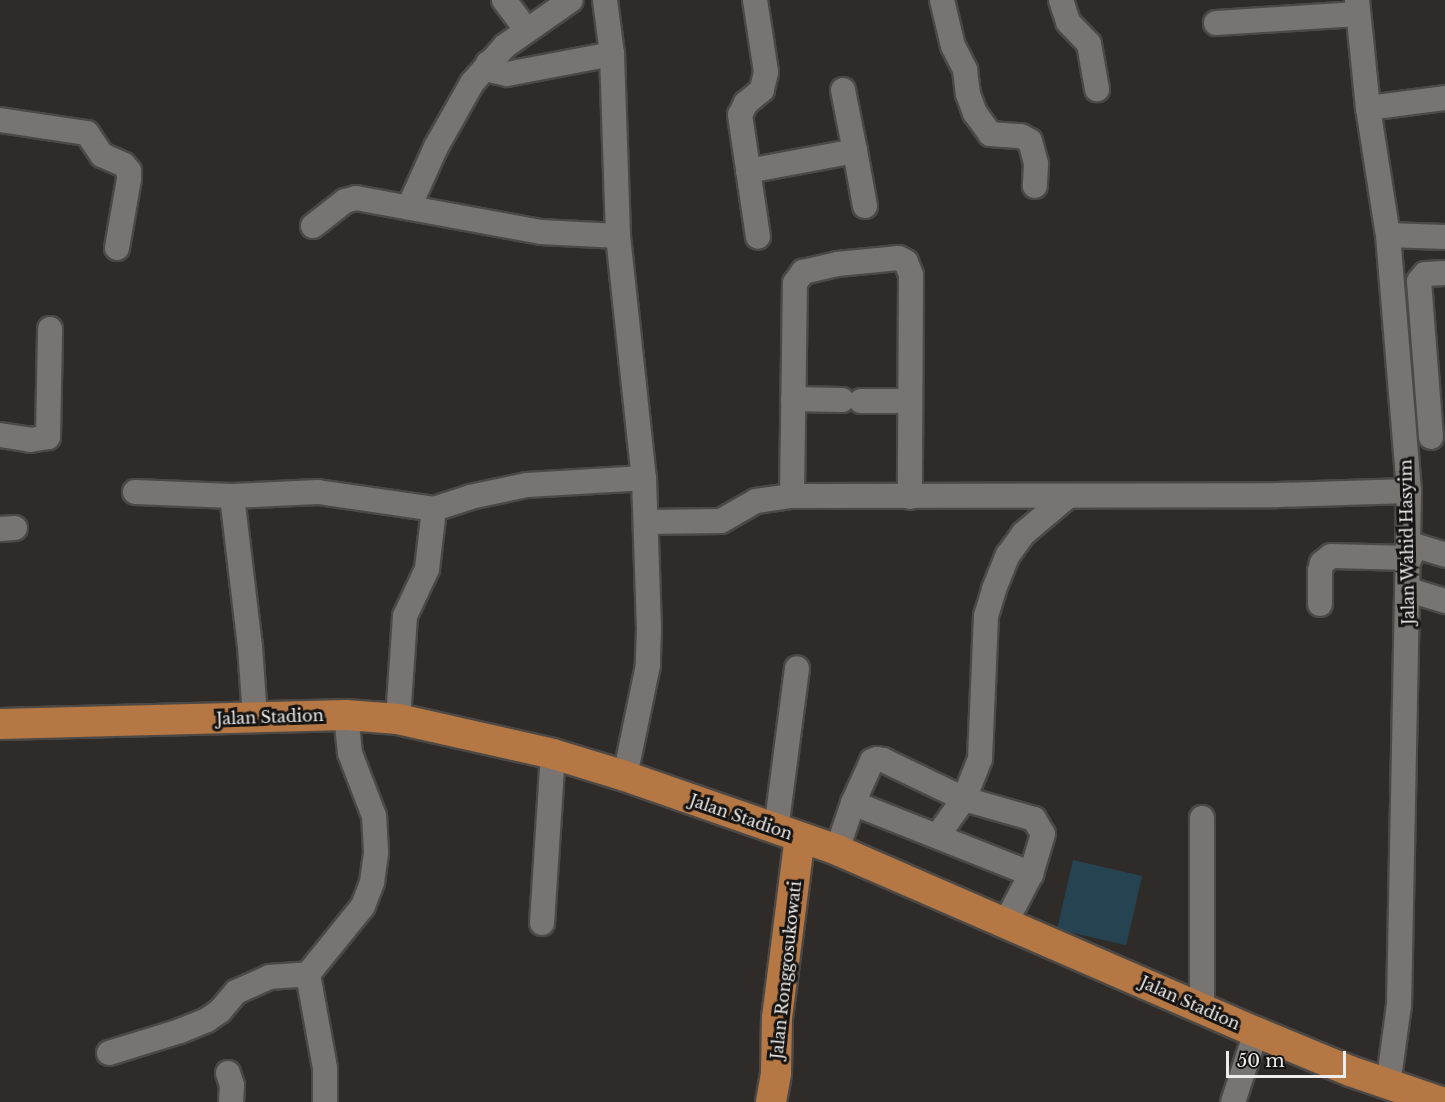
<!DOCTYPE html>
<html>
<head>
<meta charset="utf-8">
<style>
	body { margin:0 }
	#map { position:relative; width:1445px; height:1102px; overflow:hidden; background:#2f2b29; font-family:"Libre Baskerville",serif }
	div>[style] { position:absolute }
	.building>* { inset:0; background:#264352; transform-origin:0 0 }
	.roads { filter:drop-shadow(2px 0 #4b4845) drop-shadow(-2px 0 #4b4845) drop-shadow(0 2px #4b4845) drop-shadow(0 -2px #4b4845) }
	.minor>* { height:24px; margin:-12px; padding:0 12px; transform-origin:12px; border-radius:12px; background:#787471 }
	.major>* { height:30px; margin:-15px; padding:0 15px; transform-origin:15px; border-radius:15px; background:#b57743 }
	span { translate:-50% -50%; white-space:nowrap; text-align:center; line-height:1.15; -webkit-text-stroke:6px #161413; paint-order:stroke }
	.street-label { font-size:16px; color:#efedeb }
	.scale { position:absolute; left:1226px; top:1051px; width:120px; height:27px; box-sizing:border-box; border:3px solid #efedeb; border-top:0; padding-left:8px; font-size:18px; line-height:21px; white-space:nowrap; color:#efedeb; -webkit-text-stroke:4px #161413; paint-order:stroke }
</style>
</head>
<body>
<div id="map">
	<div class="building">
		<i style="left:1073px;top:860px;width:71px;height:71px;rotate:13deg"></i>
	</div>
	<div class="roads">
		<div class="minor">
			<i style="left:504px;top:0;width:36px;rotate:53deg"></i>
			<i style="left:605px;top:0;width:54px;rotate:82.6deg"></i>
			<i style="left:612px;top:54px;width:182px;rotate:88.1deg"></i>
			<i style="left:618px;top:236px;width:243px;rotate:83.9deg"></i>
			<i style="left:644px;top:478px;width:151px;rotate:88.1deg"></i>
			<i style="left:649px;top:629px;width:36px;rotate:92deg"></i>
			<i style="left:648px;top:665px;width:113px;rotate:101.7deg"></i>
			<i style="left:755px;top:0;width:73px;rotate:81.3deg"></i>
			<i style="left:766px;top:72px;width:18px;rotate:103deg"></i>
			<i style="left:762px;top:90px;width:21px;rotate:141deg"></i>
			<i style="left:746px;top:103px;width:13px;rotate:117deg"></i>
			<i style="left:740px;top:115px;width:123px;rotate:81.6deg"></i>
			<i style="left:942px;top:0;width:47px;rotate:76.6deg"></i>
			<i style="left:953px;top:46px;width:27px;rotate:63deg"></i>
			<i style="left:965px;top:70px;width:24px;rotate:83deg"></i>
			<i style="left:968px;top:94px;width:20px;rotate:70deg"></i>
			<i style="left:975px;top:113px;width:26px;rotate:54deg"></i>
			<i style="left:990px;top:134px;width:31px;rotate:4deg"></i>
			<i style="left:1021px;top:136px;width:10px;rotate:29deg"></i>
			<i style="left:1030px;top:141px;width:24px;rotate:75deg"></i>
			<i style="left:1036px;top:164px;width:22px;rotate:93deg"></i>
			<i style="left:1061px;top:0;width:23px;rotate:72deg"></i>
			<i style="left:1068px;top:22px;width:30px;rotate:46deg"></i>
			<i style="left:1089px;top:44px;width:46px;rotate:79.9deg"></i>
			<i style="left:1357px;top:0;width:109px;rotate:84.2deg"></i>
			<i style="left:1368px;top:108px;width:129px;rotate:81.1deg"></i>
			<i style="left:1388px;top:235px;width:257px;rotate:85.3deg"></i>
			<i style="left:1409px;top:491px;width:514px;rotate:91.11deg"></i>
			<i style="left:1399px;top:1005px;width:81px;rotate:97.8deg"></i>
			<i style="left:1216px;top:23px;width:142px;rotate:-3.6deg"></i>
			<i style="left:488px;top:63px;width:11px;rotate:49deg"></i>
			<i style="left:495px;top:71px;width:12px;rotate:14deg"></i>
			<i style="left:507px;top:74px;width:107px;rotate:-10.8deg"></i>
			<i style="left:843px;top:90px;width:62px;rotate:78.9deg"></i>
			<i style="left:1368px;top:108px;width:78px;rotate:-7.4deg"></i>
			<i style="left:0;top:120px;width:88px;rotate:8.5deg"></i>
			<i style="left:87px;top:133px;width:27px;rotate:56deg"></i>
			<i style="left:102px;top:155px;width:24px;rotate:24deg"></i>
			<i style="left:124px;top:165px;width:8px;rotate:50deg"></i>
			<i style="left:129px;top:171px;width:8px;rotate:90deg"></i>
			<i style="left:129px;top:179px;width:70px;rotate:99.9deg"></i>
			<i style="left:748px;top:171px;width:109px;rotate:-10.6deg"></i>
			<i style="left:855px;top:151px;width:56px;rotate:79.7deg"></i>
			<i style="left:409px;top:207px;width:66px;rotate:-65.8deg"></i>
			<i style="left:436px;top:147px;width:73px;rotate:-60.6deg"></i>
			<i style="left:472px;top:83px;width:50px;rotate:-48.3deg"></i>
			<i style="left:505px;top:46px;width:80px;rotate:-34.9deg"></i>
			<i style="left:313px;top:226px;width:41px;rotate:-38deg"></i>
			<i style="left:345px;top:201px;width:11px;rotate:-15deg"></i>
			<i style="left:356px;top:198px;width:188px;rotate:10.4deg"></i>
			<i style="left:541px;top:232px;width:77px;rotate:3deg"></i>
			<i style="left:1388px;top:235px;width:57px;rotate:2deg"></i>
			<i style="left:793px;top:399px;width:49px;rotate:1.2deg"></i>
			<i style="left:861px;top:401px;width:47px"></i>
			<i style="left:0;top:435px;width:30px;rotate:9deg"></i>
			<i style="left:30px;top:440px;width:18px;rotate:-9deg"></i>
			<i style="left:48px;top:437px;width:108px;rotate:-88.9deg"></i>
			<i style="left:1431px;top:437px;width:156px;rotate:-94.4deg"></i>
			<i style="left:1419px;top:281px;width:9px;rotate:-49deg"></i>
			<i style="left:1425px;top:274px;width:20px;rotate:-3deg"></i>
			<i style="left:135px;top:492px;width:97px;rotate:2.4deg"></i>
			<i style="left:232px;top:496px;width:86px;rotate:-2.7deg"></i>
			<i style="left:318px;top:492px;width:117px;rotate:8.3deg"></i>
			<i style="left:434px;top:509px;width:38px;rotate:-18deg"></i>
			<i style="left:470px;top:497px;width:58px;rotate:-11.9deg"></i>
			<i style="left:527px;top:485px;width:117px;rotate:-3.4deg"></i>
			<i style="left:232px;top:496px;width:151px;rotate:83.2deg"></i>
			<i style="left:250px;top:646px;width:72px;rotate:86deg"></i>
			<i style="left:792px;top:496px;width:213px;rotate:-89.2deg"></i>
			<i style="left:795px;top:283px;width:14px;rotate:-54deg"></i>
			<i style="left:803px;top:272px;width:35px;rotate:-13deg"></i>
			<i style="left:837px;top:264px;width:62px;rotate:-5.5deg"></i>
			<i style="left:899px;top:258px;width:8px;rotate:30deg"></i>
			<i style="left:906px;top:262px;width:14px;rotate:69deg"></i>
			<i style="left:911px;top:275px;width:222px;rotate:90.3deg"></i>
			<i style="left:646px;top:522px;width:75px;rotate:-0.8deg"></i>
			<i style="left:721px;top:521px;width:40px;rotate:-29.7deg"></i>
			<i style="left:756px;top:501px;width:36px;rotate:-8deg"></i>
			<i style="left:792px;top:496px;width:485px;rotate:-0.1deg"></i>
			<i style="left:1277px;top:495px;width:132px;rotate:-1.7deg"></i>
			<i style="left:0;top:529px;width:15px;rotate:-4deg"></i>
			<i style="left:1410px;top:544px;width:37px;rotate:17deg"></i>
			<i style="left:1409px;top:590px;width:38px;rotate:17deg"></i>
			<i style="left:1320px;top:604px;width:33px;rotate:-90deg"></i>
			<i style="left:1320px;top:571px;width:8px;rotate:-76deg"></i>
			<i style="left:1322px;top:563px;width:11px;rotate:-38deg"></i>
			<i style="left:1331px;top:556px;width:79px;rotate:1.5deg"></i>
			<i style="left:398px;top:719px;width:103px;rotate:-86.1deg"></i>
			<i style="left:405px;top:616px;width:52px;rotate:-64.9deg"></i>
			<i style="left:427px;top:569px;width:60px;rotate:-83.3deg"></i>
			<i style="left:853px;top:803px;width:192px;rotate:21.7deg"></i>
			<i style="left:1202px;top:818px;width:190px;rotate:90deg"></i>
			<i style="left:776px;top:830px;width:163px;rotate:-82.6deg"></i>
			<i style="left:938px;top:835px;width:44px;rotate:-54.2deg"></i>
			<i style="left:964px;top:799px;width:43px;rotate:-68.2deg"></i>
			<i style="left:980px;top:759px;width:143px;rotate:-87.6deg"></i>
			<i style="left:986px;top:616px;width:28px;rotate:-73deg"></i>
			<i style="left:994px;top:589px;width:37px;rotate:-68deg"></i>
			<i style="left:1008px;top:555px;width:26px;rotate:-54deg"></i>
			<i style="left:1023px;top:534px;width:57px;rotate:-40.1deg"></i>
			<i style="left:837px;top:850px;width:50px;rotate:-71.2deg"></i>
			<i style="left:853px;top:803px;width:46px;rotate:-65.7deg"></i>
			<i style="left:872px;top:761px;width:5px;rotate:-22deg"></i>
			<i style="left:877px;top:759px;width:6px;rotate:9deg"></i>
			<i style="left:883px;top:760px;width:90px;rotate:25.7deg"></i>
			<i style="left:964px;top:799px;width:73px;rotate:15.9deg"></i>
			<i style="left:1034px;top:819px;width:17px;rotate:59deg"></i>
			<i style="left:1043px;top:834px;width:42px;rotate:106.7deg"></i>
			<i style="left:1031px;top:874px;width:54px;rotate:117.5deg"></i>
			<i style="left:542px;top:923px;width:169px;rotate:-86.3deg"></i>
			<i style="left:109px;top:1053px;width:74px;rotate:-17.2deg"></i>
			<i style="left:180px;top:1031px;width:29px;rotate:-22deg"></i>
			<i style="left:207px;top:1020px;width:16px;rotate:-35deg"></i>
			<i style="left:220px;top:1011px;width:25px;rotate:-50deg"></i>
			<i style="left:236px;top:992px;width:36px;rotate:-24deg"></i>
			<i style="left:269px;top:977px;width:39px;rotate:-4deg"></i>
			<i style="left:228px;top:1073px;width:13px;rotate:72deg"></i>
			<i style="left:232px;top:1085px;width:17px;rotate:93deg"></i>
			<i style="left:325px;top:1102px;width:34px;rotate:-90deg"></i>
			<i style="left:325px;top:1068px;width:96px;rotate:-100.3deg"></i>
			<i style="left:308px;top:974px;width:87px;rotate:-51deg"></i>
			<i style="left:363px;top:906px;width:26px;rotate:-69deg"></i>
			<i style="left:372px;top:882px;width:30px;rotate:-82deg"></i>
			<i style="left:376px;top:852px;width:36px;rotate:-93deg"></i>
			<i style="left:374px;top:816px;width:67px;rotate:-110.9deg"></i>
			<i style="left:350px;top:753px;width:38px;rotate:-96deg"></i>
			<i style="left:1233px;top:1102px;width:74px;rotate:-71.8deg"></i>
		</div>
		<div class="major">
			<i style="left:0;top:724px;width:346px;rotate:-1.5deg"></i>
			<i style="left:346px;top:715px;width:52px;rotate:4.4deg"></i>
			<i style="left:398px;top:719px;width:159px;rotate:12.7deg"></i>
			<i style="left:553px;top:754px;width:75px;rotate:17deg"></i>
			<i style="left:625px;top:776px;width:225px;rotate:19.2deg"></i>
			<i style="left:837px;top:850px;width:457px;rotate:23.5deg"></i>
			<i style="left:1256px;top:1032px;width:102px;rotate:22.5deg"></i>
			<i style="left:1350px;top:1071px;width:96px;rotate:18.8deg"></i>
			<i style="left:771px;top:1102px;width:29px;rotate:-80deg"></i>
			<i style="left:776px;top:1073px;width:55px;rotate:-89deg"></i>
			<i style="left:777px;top:1018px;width:182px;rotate:-82.8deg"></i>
		</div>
	</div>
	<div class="street-label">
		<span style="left:1407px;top:542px;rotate:-91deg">Jalan Wahid Hasyim</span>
		<span style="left:270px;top:717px;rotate:-2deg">Jalan Stadion</span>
		<span style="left:741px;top:817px;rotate:19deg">Jalan Stadion</span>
		<span style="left:786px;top:970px;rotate:-84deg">Jalan Ronggosukowati</span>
		<span style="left:1190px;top:1003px;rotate:24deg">Jalan Stadion</span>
	</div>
	<div class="scale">50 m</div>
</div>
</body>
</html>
